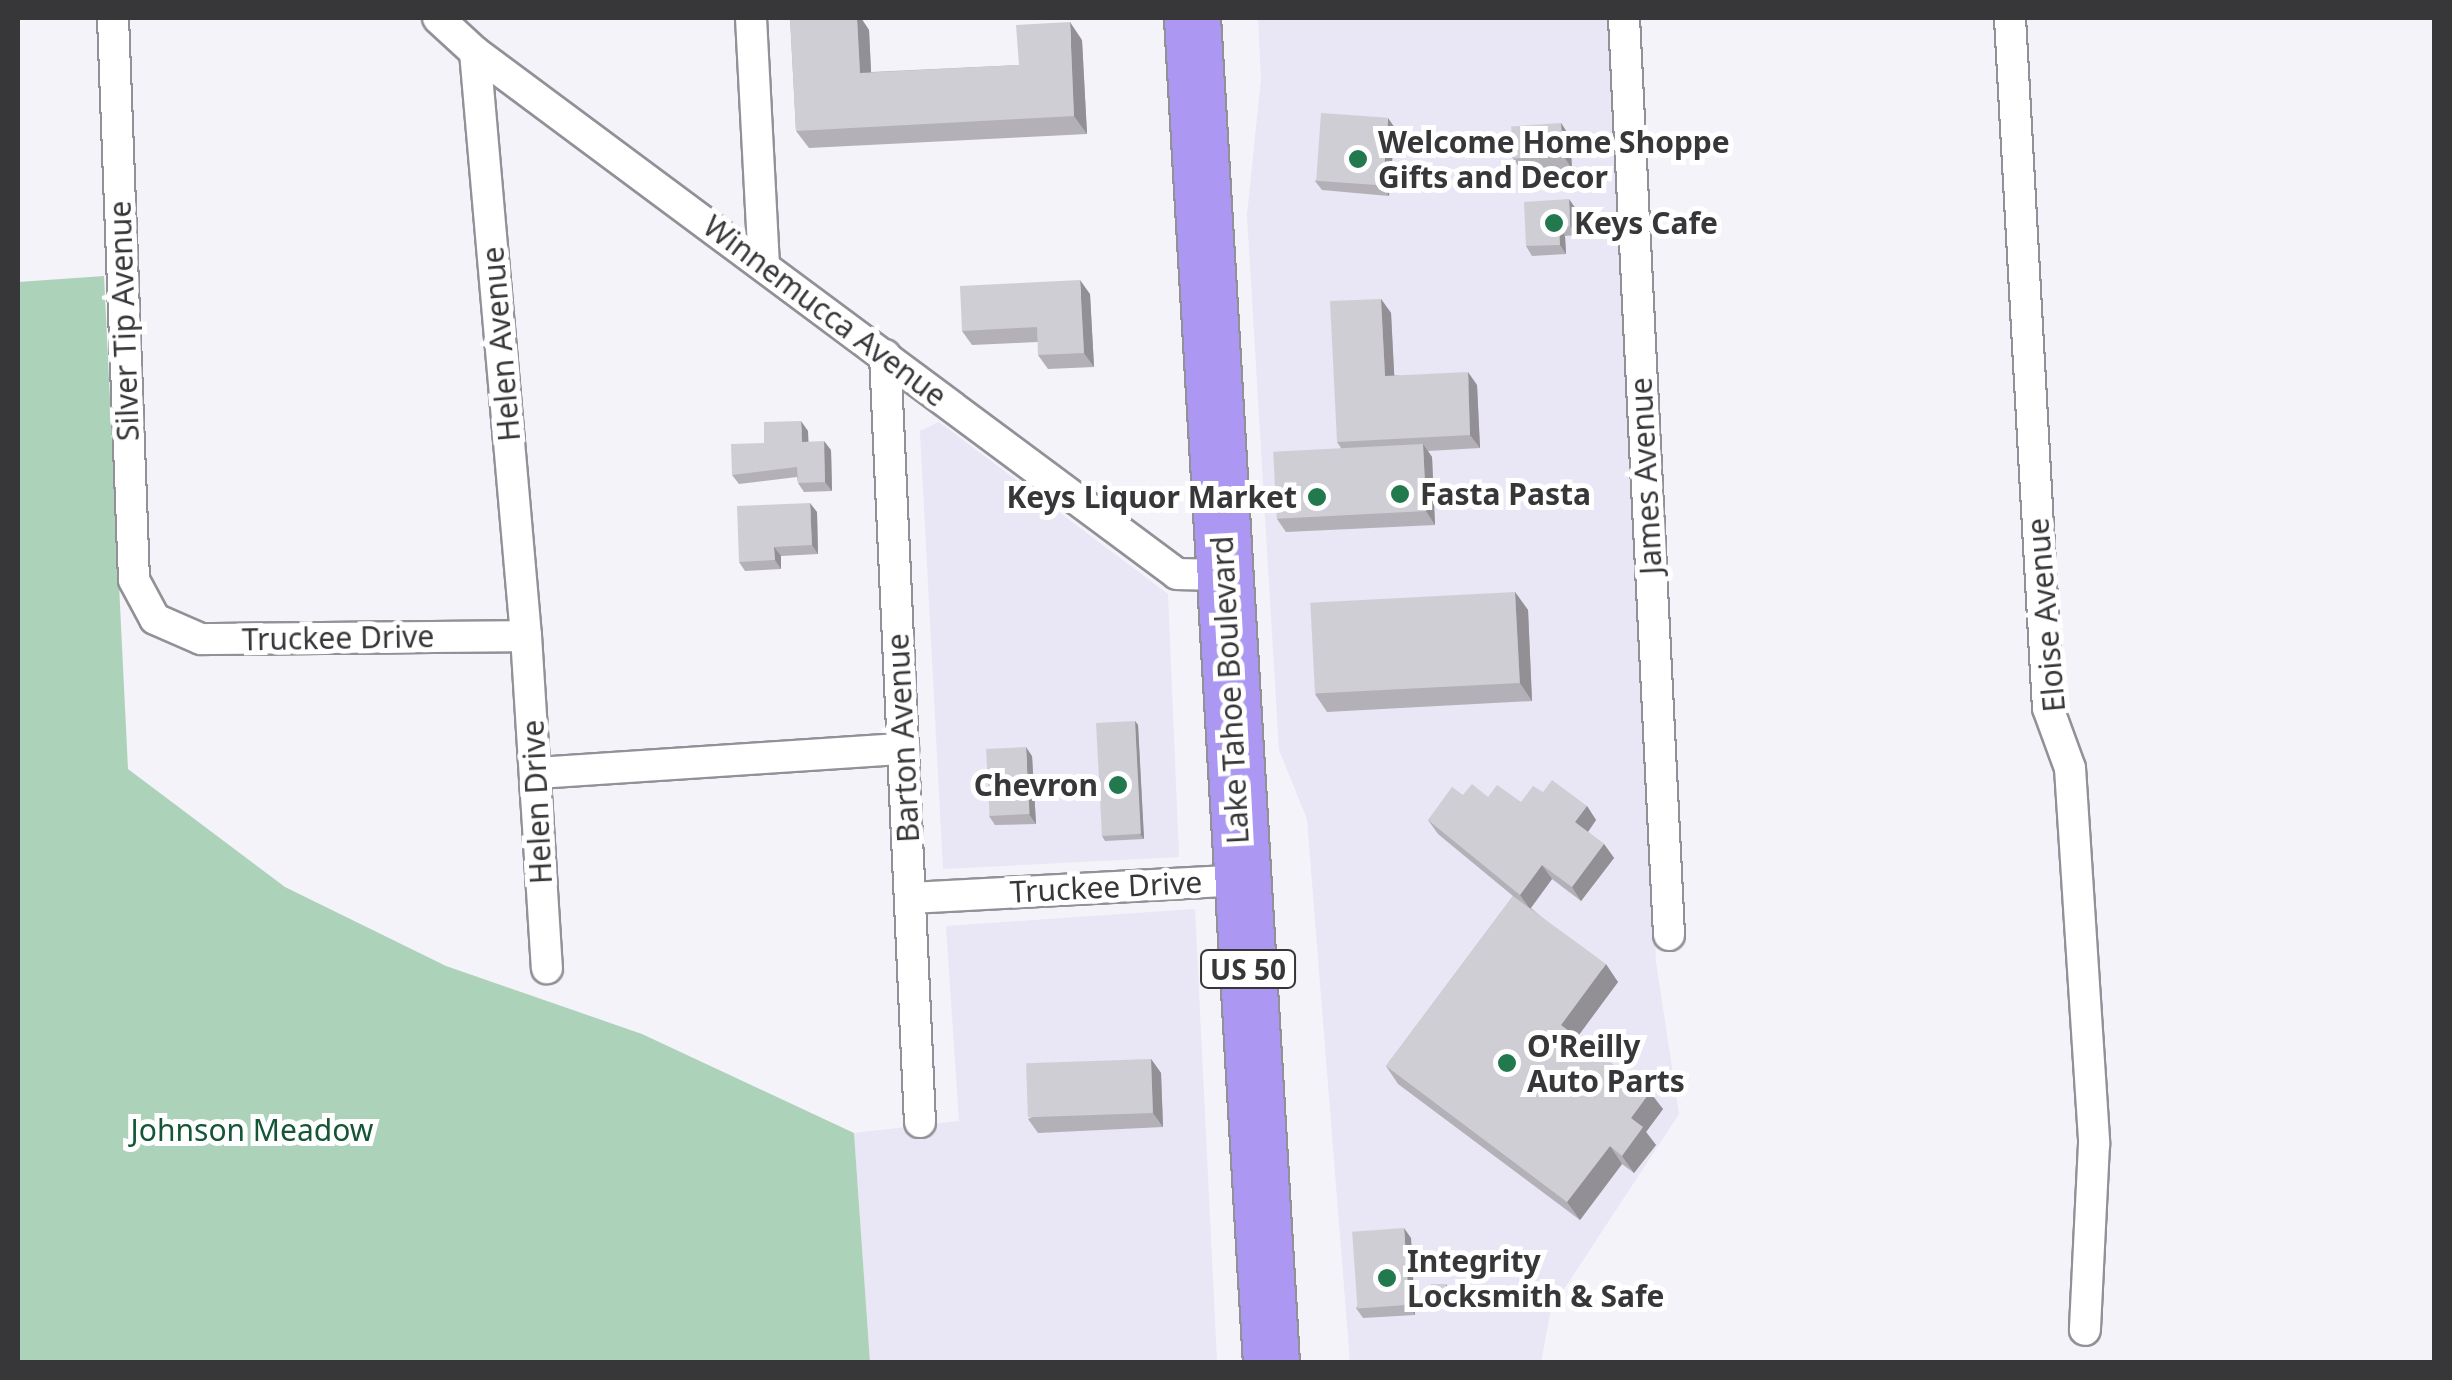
<!DOCTYPE html>
<html>
<head>
<meta charset="utf-8">
<style>
	body { margin:0 }
	#map { position:relative; width:2452px; height:1380px; overflow:hidden; background:#f4f3f9; font-family:"Noto Sans",sans-serif }
	div>[style] { position:absolute }
	.built>* { inset:0; background:#e9e6f5 }
	.green>* { inset:0; background:#add2ba }
	.roads { filter:drop-shadow(2px 0 #929197) drop-shadow(-2px 0 #929197) drop-shadow(0 2px #929197) drop-shadow(0 -2px #929197) }
	.street>* { height:30px; margin:-15px; padding:0 15px; transform-origin:15px; border-radius:15px; background:#fff }
	.highway>* { height:55px; margin:-27.5px; padding:0 27.5px; transform-origin:27.5px; border-radius:27.5px; background:#ac97f3 }
	.wall>* { inset:0; background:#b3b1b7 }
	.shaded-wall>* { inset:0; background:#929095 }
	.building>* { inset:0; background:#d0ced5; transform-origin:0 0 }
	.dots>* { width:28px; height:28px; translate:-50% -50%; box-sizing:border-box; border:5px solid #fff; border-radius:50% }
	span { translate:-50% -50%; white-space:nowrap; text-align:center; line-height:1.15; -webkit-text-stroke:10px #fff; paint-order:stroke }
	.shield-label span { padding:2px 8px; background:#fff; border:2px solid; border-radius:8px; -webkit-text-stroke-width:0 }
	.shield-label { font-size:28px; color:#373639; font-weight:700 }
	.poi-label { font-size:30px; color:#373639; font-weight:700 }
	.left { translate:0 -50%; text-align:left }
	.right { translate:-100% -50%; text-align:right }
	.street-label { font-size:30px; color:#373639 }
	.park-label { font-size:30px; color:#145635 }
	.frame { position:absolute; inset:0; border:20px solid #373639; pointer-events:none }
</style>
</head>
<body>
<div id="map">
	<div class="built">
		<i style="clip-path:polygon(1258px 18px,1611px 18px,1656px 962px,1679px 1114px,1551px 1309px,1541px 1362px,1350px 1362px,1307px 819px,1279px 750px,1247px 215px,1261px 79px)"></i>
		<i style="clip-path:polygon(939px 422px,1168px 594px,1179px 857px,943px 869px,920px 431px)"></i>
		<i style="clip-path:polygon(1195px 909px,1217px 1362px,870px 1362px,854px 1133px,959px 1121px,946px 926px)"></i>
	</div>
	<div class="green">
		<i style="clip-path:polygon(104px 276px,128px 769px,285px 887px,446px 966px,642px 1034px,854px 1133px,870px 1362px,18px 1362px,18px 282px)"></i>
	</div>
	<div class="roads">
		<div class="street">
			<i style="left:113px;top:18px;width:562px;rotate:87.86deg"></i>
			<i style="left:134px;top:580px;width:44px;rotate:61.7deg"></i>
			<i style="left:155px;top:619px;width:50px;rotate:23.5deg"></i>
			<i style="left:201px;top:639px;width:325px;rotate:-0.5deg"></i>
			<i style="left:438px;top:18px;width:50px;rotate:42.6deg"></i>
			<i style="left:475px;top:52px;width:875px;rotate:36.63deg"></i>
			<i style="left:1177px;top:574px;width:46px;rotate:1.2deg"></i>
			<i style="left:751px;top:18px;width:248px;rotate:87deg"></i>
			<i style="left:1624px;top:18px;width:918px;rotate:87.19deg"></i>
			<i style="left:2010px;top:18px;width:691px;rotate:86.85deg"></i>
			<i style="left:2048px;top:708px;width:64px;rotate:69.9deg"></i>
			<i style="left:2070px;top:768px;width:377px;rotate:86.3deg"></i>
			<i style="left:2094px;top:1144px;width:186px;rotate:92.8deg"></i>
			<i style="left:475px;top:52px;width:586px;rotate:85.01deg"></i>
			<i style="left:526px;top:636px;width:333px;rotate:86.4deg"></i>
			<i style="left:885px;top:355px;width:768px;rotate:87.39deg"></i>
			<i style="left:537px;top:773px;width:367px;rotate:-3.8deg"></i>
			<i style="left:912px;top:898px;width:329px;rotate:-3.1deg"></i>
		</div>
		<div class="highway">
			<i style="left:1192px;top:18px;width:1346px;rotate:86.64deg"></i>
		</div>
	</div>
	<div class="wall">
		<i style="clip-path:polygon(790px 18px,861px 18px,869px 30px,871px 72px,1019px 65px,1082px 40px,1087px 134px,809px 148px,796px 131px)"></i>
		<i style="clip-path:polygon(1561px 123px,1570px 137px,1572px 169px,1522px 171px,1512px 157px)"></i>
		<i style="clip-path:polygon(1395px 128px,1389px 196px,1322px 190px,1315px 181px)"></i>
		<i style="clip-path:polygon(1576px 209px,1577px 235px,1565px 236px,1566px 254px,1532px 256px,1526px 246px)"></i>
		<i style="clip-path:polygon(1090px 294px,1094px 367px,1048px 369px,1038px 355px,1038px 342px,972px 345px,962px 331px)"></i>
		<i style="clip-path:polygon(1381px 299px,1391px 313px,1394px 375px,1477px 385px,1480px 448px,1428px 451px,1432px 457px,1435px 525px,1286px 532px,1277px 519px,1341px 448px,1337px 442px)"></i>
		<i style="clip-path:polygon(808px 431px,808px 442px,831px 450px,832px 491px,804px 492px,798px 483px,797px 477px,739px 484px,732px 475px,764px 443px)"></i>
		<i style="clip-path:polygon(817px 512px,818px 554px,781px 556px,781px 569px,745px 571px,739px 562px)"></i>
		<i style="clip-path:polygon(1515px 592px,1528px 610px,1532px 701px,1327px 712px,1315px 694px)"></i>
		<i style="clip-path:polygon(1135px 721px,1138px 725px,1144px 839px,1105px 841px,1102px 836px)"></i>
		<i style="clip-path:polygon(1032px 756px,1036px 824px,995px 825px,989px 816px)"></i>
		<i style="clip-path:polygon(1543px 792px,1587px 806px,1596px 820px,1588px 832px,1604px 844px,1614px 858px,1581px 901px,1552px 879px,1531px 908px,1618px 982px,1577px 1037px,1663px 1109px,1646px 1132px,1656px 1145px,1634px 1173px,1622px 1164px,1580px 1220px,1398px 1084px,1386px 1066px,1513px 896px,1438px 834px,1428px 820px,1463px 795px,1488px 797px,1521px 802px)"></i>
		<i style="clip-path:polygon(1151px 1059px,1161px 1073px,1163px 1127px,1038px 1133px,1028px 1119px)"></i>
		<i style="clip-path:polygon(1411px 1238px,1415px 1315px,1363px 1318px,1356px 1308px)"></i>
		<i style="clip-path:polygon(1449px 1289px,1450px 1307px,1435px 1308px,1432px 1303px)"></i>
	</div>
	<div class="shaded-wall">
		<i style="clip-path:polygon(857px 18px,861px 18px,869px 30px,872px 91px,860px 73px)"></i>
		<i style="clip-path:polygon(1070px 22px,1082px 40px,1087px 134px,1074px 116px)"></i>
		<i style="clip-path:polygon(1388px 118px,1395px 128px,1389px 196px,1383px 186px)"></i>
		<i style="clip-path:polygon(1561px 123px,1570px 137px,1572px 169px,1563px 155px)"></i>
		<i style="clip-path:polygon(1569px 199px,1576px 209px,1577px 235px,1570px 226px)"></i>
		<i style="clip-path:polygon(1559px 226px,1565px 236px,1566px 254px,1560px 245px)"></i>
		<i style="clip-path:polygon(1080px 280px,1090px 294px,1094px 367px,1084px 353px)"></i>
		<i style="clip-path:polygon(1381px 299px,1391px 313px,1395px 390px,1385px 376px)"></i>
		<i style="clip-path:polygon(1468px 372px,1477px 385px,1480px 448px,1470px 435px)"></i>
		<i style="clip-path:polygon(801px 421px,808px 431px,809px 451px,802px 442px)"></i>
		<i style="clip-path:polygon(824px 441px,831px 450px,832px 491px,825px 482px)"></i>
		<i style="clip-path:polygon(1423px 444px,1432px 457px,1435px 525px,1426px 511px)"></i>
		<i style="clip-path:polygon(810px 503px,817px 512px,818px 554px,812px 545px)"></i>
		<i style="clip-path:polygon(774px 547px,781px 556px,781px 569px,775px 560px)"></i>
		<i style="clip-path:polygon(1515px 592px,1528px 610px,1532px 701px,1520px 683px)"></i>
		<i style="clip-path:polygon(1135px 721px,1138px 725px,1144px 839px,1140px 834px)"></i>
		<i style="clip-path:polygon(1026px 747px,1032px 756px,1036px 824px,1029px 814px)"></i>
		<i style="clip-path:polygon(1587px 806px,1596px 820px,1585px 836px,1575px 822px)"></i>
		<i style="clip-path:polygon(1604px 844px,1614px 858px,1581px 901px,1572px 887px)"></i>
		<i style="clip-path:polygon(1542px 865px,1552px 879px,1530px 909px,1520px 895px)"></i>
		<i style="clip-path:polygon(1606px 964px,1618px 982px,1573px 1043px,1561px 1025px)"></i>
		<i style="clip-path:polygon(1151px 1059px,1161px 1073px,1163px 1127px,1153px 1113px)"></i>
		<i style="clip-path:polygon(1650px 1092px,1663px 1109px,1646px 1132px,1656px 1145px,1634px 1173px,1622px 1156px,1631px 1118px)"></i>
		<i style="clip-path:polygon(1610px 1146px,1622px 1164px,1580px 1220px,1567px 1202px)"></i>
		<i style="clip-path:polygon(1404px 1228px,1411px 1238px,1415px 1315px,1409px 1305px)"></i>
		<i style="clip-path:polygon(1446px 1284px,1449px 1289px,1450px 1307px,1446px 1303px)"></i>
	</div>
	<div class="building">
		<i style="clip-path:polygon(790px 18px,857px 18px,860px 73px,1019px 65px,1016px 25px,1070px 22px,1074px 116px,796px 131px)"></i>
		<i style="left:1321px;top:113px;width:67px;height:68px;rotate:4deg"></i>
		<i style="left:1561px;top:123px;width:32px;height:50px;rotate:86deg"></i>
		<i style="clip-path:polygon(1569px 199px,1570px 226px,1559px 226px,1560px 245px,1526px 246px,1524px 202px)"></i>
		<i style="clip-path:polygon(1080px 280px,1084px 353px,1038px 355px,1037px 327px,962px 331px,960px 286px)"></i>
		<i style="clip-path:polygon(1381px 299px,1385px 376px,1468px 372px,1470px 435px,1337px 442px,1330px 301px)"></i>
		<i style="clip-path:polygon(801px 421px,802px 442px,824px 441px,825px 482px,798px 483px,797px 467px,732px 475px,731px 444px,764px 443px,764px 422px)"></i>
		<i style="left:1423px;top:444px;width:67px;height:150px;rotate:87deg"></i>
		<i style="clip-path:polygon(810px 503px,812px 545px,774px 547px,775px 560px,739px 562px,737px 506px)"></i>
		<i style="left:1515px;top:592px;width:91px;height:205px;rotate:87deg"></i>
		<i style="left:1135px;top:721px;width:113px;height:39px;rotate:87deg"></i>
		<i style="left:1026px;top:747px;width:67px;height:40px;rotate:87deg"></i>
		<i style="clip-path:polygon(1552px 780px,1587px 806px,1575px 822px,1604px 844px,1572px 887px,1542px 865px,1520px 895px,1428px 820px,1452px 787px,1463px 795px,1472px 784px,1488px 797px,1497px 785px,1521px 802px,1533px 786px,1543px 792px)"></i>
		<i style="clip-path:polygon(1513px 896px,1606px 964px,1561px 1025px,1650px 1092px,1631px 1118px,1643px 1127px,1622px 1156px,1610px 1146px,1567px 1202px,1386px 1066px)"></i>
		<i style="left:1151px;top:1059px;width:54px;height:125px;rotate:88deg"></i>
		<i style="left:1404px;top:1228px;width:77px;height:52px;rotate:86deg"></i>
		<i style="left:1446px;top:1284px;width:19px;height:15px;rotate:90deg"></i>
	</div>
	<div class="dots">
		<i style="left:1358px;top:159px;background:#21794d"></i>
		<i style="left:1554px;top:223px;background:#21794d"></i>
		<i style="left:1400px;top:494px;background:#21794d"></i>
		<i style="left:1317px;top:497px;background:#21794d"></i>
		<i style="left:1118px;top:785px;background:#21794d"></i>
		<i style="left:1507px;top:1063px;background:#21794d"></i>
		<i style="left:1387px;top:1278px;background:#21794d"></i>
	</div>
	<div class="shield-label">
		<span style="left:1248px;top:969px">US 50</span>
	</div>
	<div class="poi-label">
		<span class="left" style="left:1378px;top:159px">Welcome Home Shoppe<br>Gifts and Decor</span>
		<span class="left" style="left:1574px;top:223px">Keys Cafe</span>
		<span class="left" style="left:1420px;top:494px">Fasta Pasta</span>
		<span class="right" style="left:1297px;top:497px">Keys Liquor Market</span>
		<span class="right" style="left:1098px;top:785px">Chevron</span>
		<span class="left" style="left:1527px;top:1063px">O'Reilly<br>Auto Parts</span>
		<span class="left" style="left:1407px;top:1278px">Integrity<br>Locksmith &amp; Safe</span>
	</div>
	<div class="street-label">
		<span style="left:825px;top:311px;rotate:37deg">Winnemucca Avenue</span>
		<span style="left:124px;top:321px;rotate:-92deg">Silver Tip Avenue</span>
		<span style="left:501px;top:344px;rotate:-95deg">Helen Avenue</span>
		<span style="left:1646px;top:476px;rotate:-93deg">James Avenue</span>
		<span style="left:2046px;top:615px;rotate:-95deg">Eloise Avenue</span>
		<span style="left:338px;top:638px;rotate:-1deg">Truckee Drive</span>
		<span style="left:1230px;top:690px;rotate:-93deg">Lake Tahoe Boulevard</span>
		<span style="left:903px;top:738px;rotate:-93deg">Barton Avenue</span>
		<span style="left:537px;top:802px;rotate:-93deg">Helen Drive</span>
		<span style="left:1106px;top:887px;rotate:-3deg">Truckee Drive</span>
	</div>
	<div class="park-label">
		<span style="left:252px;top:1130px">Johnson Meadow</span>
	</div>
	<div class="frame"></div>
</div>
</body>
</html>
